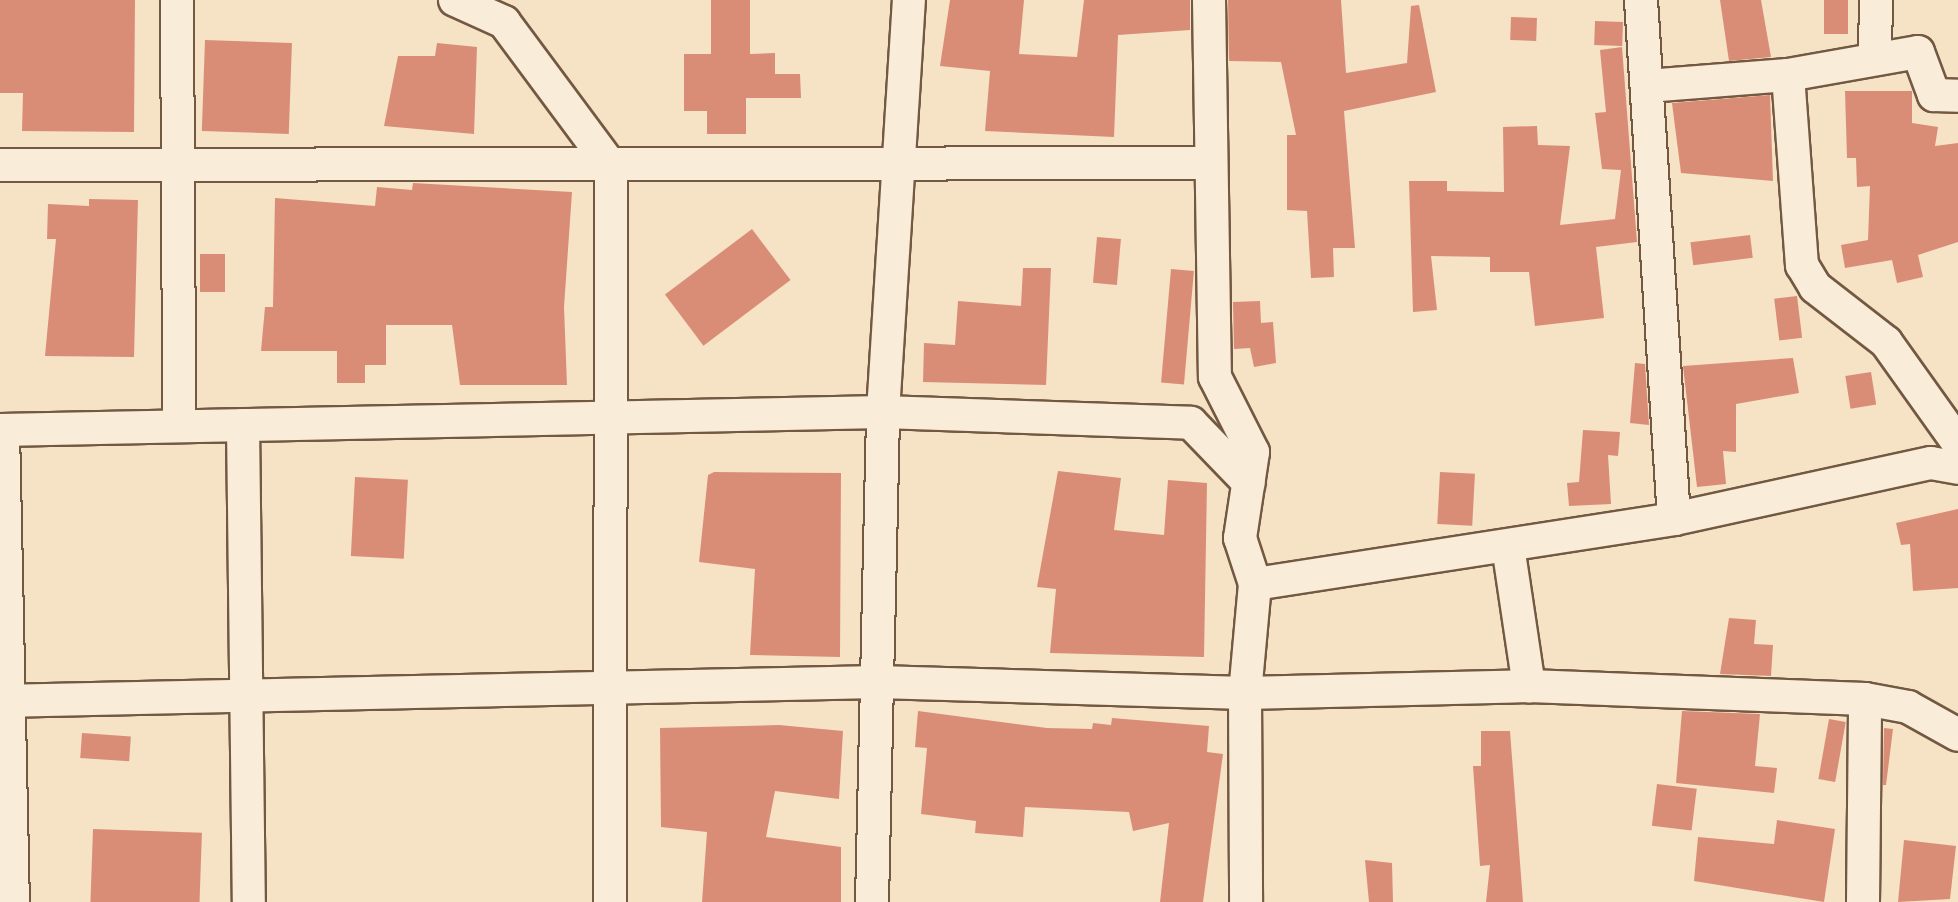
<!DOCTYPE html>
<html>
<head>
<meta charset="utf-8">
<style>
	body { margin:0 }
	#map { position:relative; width:1958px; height:902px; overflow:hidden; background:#f6e2c5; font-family:"IM FELL French Canon",serif }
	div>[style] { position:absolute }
	.building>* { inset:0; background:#da8d76; transform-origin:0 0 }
	.roads { filter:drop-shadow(2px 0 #735842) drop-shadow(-2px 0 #735842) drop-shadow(0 2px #735842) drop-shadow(0 -2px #735842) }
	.street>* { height:32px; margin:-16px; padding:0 16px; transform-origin:16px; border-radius:16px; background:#f9ecd9 }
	span { translate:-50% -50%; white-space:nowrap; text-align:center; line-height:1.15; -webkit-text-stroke:8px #f9ecd9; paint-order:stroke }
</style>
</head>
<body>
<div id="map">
	<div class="building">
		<i style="clip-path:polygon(0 0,135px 0,134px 132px,22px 131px,23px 93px,0 93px)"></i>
		<i style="clip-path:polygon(711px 0,750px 0,750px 54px,775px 53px,775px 74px,800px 74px,801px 98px,746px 98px,746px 134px,707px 134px,707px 111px,684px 111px,684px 54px,711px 54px)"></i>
		<i style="clip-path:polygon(950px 0,1024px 0,1019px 54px,1077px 57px,1084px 0,1190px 0,1190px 30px,1118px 35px,1114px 137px,985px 131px,990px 71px,940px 66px)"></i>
		<i style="clip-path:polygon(1228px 0,1341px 0,1346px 73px,1407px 63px,1411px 6px,1419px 5px,1436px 92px,1344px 111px,1355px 248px,1333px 248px,1334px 277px,1311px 278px,1307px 211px,1287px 210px,1287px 135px,1296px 135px,1281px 62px,1229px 61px)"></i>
		<i style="clip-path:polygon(1720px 0,1761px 0,1771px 57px,1729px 61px)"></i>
		<i style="left:1824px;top:0;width:24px;height:34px"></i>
		<i style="left:1511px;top:17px;width:26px;height:23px;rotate:2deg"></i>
		<i style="left:1595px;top:21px;width:28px;height:24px;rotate:2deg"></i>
		<i style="left:205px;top:40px;width:87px;height:91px;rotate:2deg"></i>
		<i style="clip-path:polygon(437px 43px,477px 47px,474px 134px,384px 126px,398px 56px,435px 56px)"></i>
		<i style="clip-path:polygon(1622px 47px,1637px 242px,1596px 247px,1604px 318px,1535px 326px,1529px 272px,1490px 272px,1490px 257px,1431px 256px,1437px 310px,1413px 312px,1409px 181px,1447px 181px,1447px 191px,1504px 192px,1503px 127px,1537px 126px,1538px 145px,1570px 146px,1560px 225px,1615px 219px,1621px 170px,1602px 169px,1595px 113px,1606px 112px,1600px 50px)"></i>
		<i style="clip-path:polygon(1845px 91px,1912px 91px,1912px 123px,1938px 127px,1935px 146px,1958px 143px,1958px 242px,1918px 255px,1923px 277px,1897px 283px,1892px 260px,1845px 268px,1841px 245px,1868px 240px,1870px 186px,1857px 187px,1856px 158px,1847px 158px)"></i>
		<i style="clip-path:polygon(1770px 95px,1773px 181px,1681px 173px,1672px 103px)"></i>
		<i style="clip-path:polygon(413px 183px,572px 192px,564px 307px,567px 385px,460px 385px,452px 325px,386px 325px,386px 365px,365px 365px,365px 383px,337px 383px,337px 351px,261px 351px,265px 307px,273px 307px,275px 198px,375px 206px,377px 187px,412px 190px)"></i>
		<i style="clip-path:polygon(89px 199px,138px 200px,134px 357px,45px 356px,56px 239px,47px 239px,48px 204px,89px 206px)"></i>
		<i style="left:752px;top:229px;width:64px;height:109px;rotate:53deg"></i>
		<i style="left:1750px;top:235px;width:23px;height:60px;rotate:83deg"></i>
		<i style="left:1097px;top:237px;width:24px;height:46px;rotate:5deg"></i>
		<i style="left:200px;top:254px;width:25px;height:38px"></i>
		<i style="clip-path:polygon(1023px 268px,1051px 268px,1046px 385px,923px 382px,924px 343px,955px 345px,958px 301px,1021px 306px)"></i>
		<i style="left:1171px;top:269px;width:23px;height:114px;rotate:5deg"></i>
		<i style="left:1797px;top:296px;width:42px;height:23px;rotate:83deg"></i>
		<i style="clip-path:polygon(1260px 301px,1261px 323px,1273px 322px,1276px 363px,1254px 367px,1250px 348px,1234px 349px,1233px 302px)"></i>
		<i style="clip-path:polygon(1793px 358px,1799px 393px,1736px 404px,1736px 452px,1723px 451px,1726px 484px,1697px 487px,1683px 366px)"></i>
		<i style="clip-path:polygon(1635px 363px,1645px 364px,1649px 425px,1630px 423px)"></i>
		<i style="left:1871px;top:372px;width:33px;height:26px;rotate:81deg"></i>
		<i style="clip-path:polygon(1583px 430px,1620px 432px,1618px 456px,1608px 455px,1611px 504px,1569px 506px,1567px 483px,1579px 482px)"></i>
		<i style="clip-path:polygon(1058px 471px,1121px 478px,1114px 530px,1164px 535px,1168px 480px,1207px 483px,1204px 657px,1050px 653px,1056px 589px,1037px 587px)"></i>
		<i style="clip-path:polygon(714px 472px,841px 473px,840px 657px,750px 655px,755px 569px,699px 562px,708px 475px)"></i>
		<i style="left:1440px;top:472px;width:35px;height:52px;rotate:3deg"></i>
		<i style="left:355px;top:477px;width:53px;height:79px;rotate:3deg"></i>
		<i style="clip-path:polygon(1958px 509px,1958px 588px,1913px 591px,1910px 544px,1901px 545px,1896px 523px)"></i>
		<i style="clip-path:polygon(1729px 618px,1756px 620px,1754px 644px,1773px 645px,1771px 676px,1720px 674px)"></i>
		<i style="clip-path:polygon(918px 711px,1047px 728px,1092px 729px,1093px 723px,1111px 725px,1112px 718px,1209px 726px,1207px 752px,1223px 754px,1203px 902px,1160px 902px,1169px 823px,1133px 831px,1129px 812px,1025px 807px,1023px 837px,975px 833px,976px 821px,921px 814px,927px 748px,915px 747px)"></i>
		<i style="clip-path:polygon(1682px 711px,1760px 714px,1755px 766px,1777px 768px,1774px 793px,1676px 783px)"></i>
		<i style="left:1829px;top:719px;width:17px;height:61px;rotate:10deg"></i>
		<i style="clip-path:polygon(779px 725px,843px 731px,839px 799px,775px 791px,766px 837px,841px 847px,841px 902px,702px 902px,707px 832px,661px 827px,660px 728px)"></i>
		<i style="clip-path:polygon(1884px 728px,1893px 729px,1886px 785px,1883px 785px)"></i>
		<i style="clip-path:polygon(1481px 731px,1510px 731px,1523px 902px,1486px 902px,1490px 865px,1480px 866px,1473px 766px,1481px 766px)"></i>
		<i style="left:82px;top:733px;width:49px;height:25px;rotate:4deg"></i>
		<i style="left:1657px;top:784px;width:40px;height:42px;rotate:7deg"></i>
		<i style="clip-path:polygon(1777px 820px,1835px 829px,1824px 902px,1694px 881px,1698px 837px,1774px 844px)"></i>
		<i style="left:93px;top:829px;width:109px;height:73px;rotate:2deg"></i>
		<i style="clip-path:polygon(1904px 840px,1956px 846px,1950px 899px,1898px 902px)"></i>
		<i style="clip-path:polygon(1365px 860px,1392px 863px,1393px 902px,1369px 902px)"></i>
	</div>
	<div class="roads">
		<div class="street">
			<i style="left:177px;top:0;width:426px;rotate:89.7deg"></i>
			<i style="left:455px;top:0;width:54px;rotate:24.2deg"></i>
			<i style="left:504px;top:22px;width:179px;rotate:53.4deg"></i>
			<i style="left:611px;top:166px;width:736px;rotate:90.08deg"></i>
			<i style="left:1209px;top:0;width:377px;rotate:89.1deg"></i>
			<i style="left:1215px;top:377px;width:84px;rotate:63.1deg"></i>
			<i style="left:1253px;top:452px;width:87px;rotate:98.6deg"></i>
			<i style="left:1240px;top:538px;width:48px;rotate:71.9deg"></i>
			<i style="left:1255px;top:584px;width:109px;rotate:95.2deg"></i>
			<i style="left:1245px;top:693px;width:209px;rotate:89.7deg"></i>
			<i style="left:1641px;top:0;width:520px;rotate:86.36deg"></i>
			<i style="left:1875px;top:55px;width:55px;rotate:-89deg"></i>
			<i style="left:1788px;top:75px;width:191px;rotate:85.8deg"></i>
			<i style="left:1802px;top:265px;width:26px;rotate:59deg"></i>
			<i style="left:1815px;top:287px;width:90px;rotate:37.8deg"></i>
			<i style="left:1886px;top:342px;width:124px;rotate:54.5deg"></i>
			<i style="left:1647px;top:86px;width:141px;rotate:-4.5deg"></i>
			<i style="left:1788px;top:75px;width:132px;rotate:-10deg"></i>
			<i style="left:1918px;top:52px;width:46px;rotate:69.6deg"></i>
			<i style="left:1934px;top:95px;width:24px;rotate:2deg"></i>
			<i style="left:0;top:165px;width:1211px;rotate:-0.09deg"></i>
			<i style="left:243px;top:425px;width:477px;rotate:89.3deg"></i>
			<i style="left:0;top:430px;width:883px;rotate:-1.17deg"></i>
			<i style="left:883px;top:412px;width:308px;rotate:2deg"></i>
			<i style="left:1191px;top:423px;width:83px;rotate:46deg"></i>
			<i style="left:3px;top:430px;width:472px;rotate:88.8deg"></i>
			<i style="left:1508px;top:546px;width:142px;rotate:81.5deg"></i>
			<i style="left:1255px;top:584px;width:424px;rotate:-8.8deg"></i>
			<i style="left:1674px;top:519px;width:263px;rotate:-12.3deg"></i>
			<i style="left:1931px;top:463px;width:27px;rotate:10deg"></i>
			<i style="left:0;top:701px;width:878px;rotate:-1.24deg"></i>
			<i style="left:878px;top:682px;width:367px;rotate:1.7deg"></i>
			<i style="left:1245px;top:693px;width:284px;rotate:-1.4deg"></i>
			<i style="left:1529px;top:686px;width:336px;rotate:2.2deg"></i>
			<i style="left:1865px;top:699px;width:44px;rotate:10.5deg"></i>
			<i style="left:1908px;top:707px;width:57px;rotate:29.2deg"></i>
			<i style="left:872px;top:902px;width:490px;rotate:-88.7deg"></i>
			<i style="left:883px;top:412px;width:413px;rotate:-86.4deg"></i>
			<i style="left:1863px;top:902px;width:203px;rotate:-89.4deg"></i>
		</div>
	</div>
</div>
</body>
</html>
